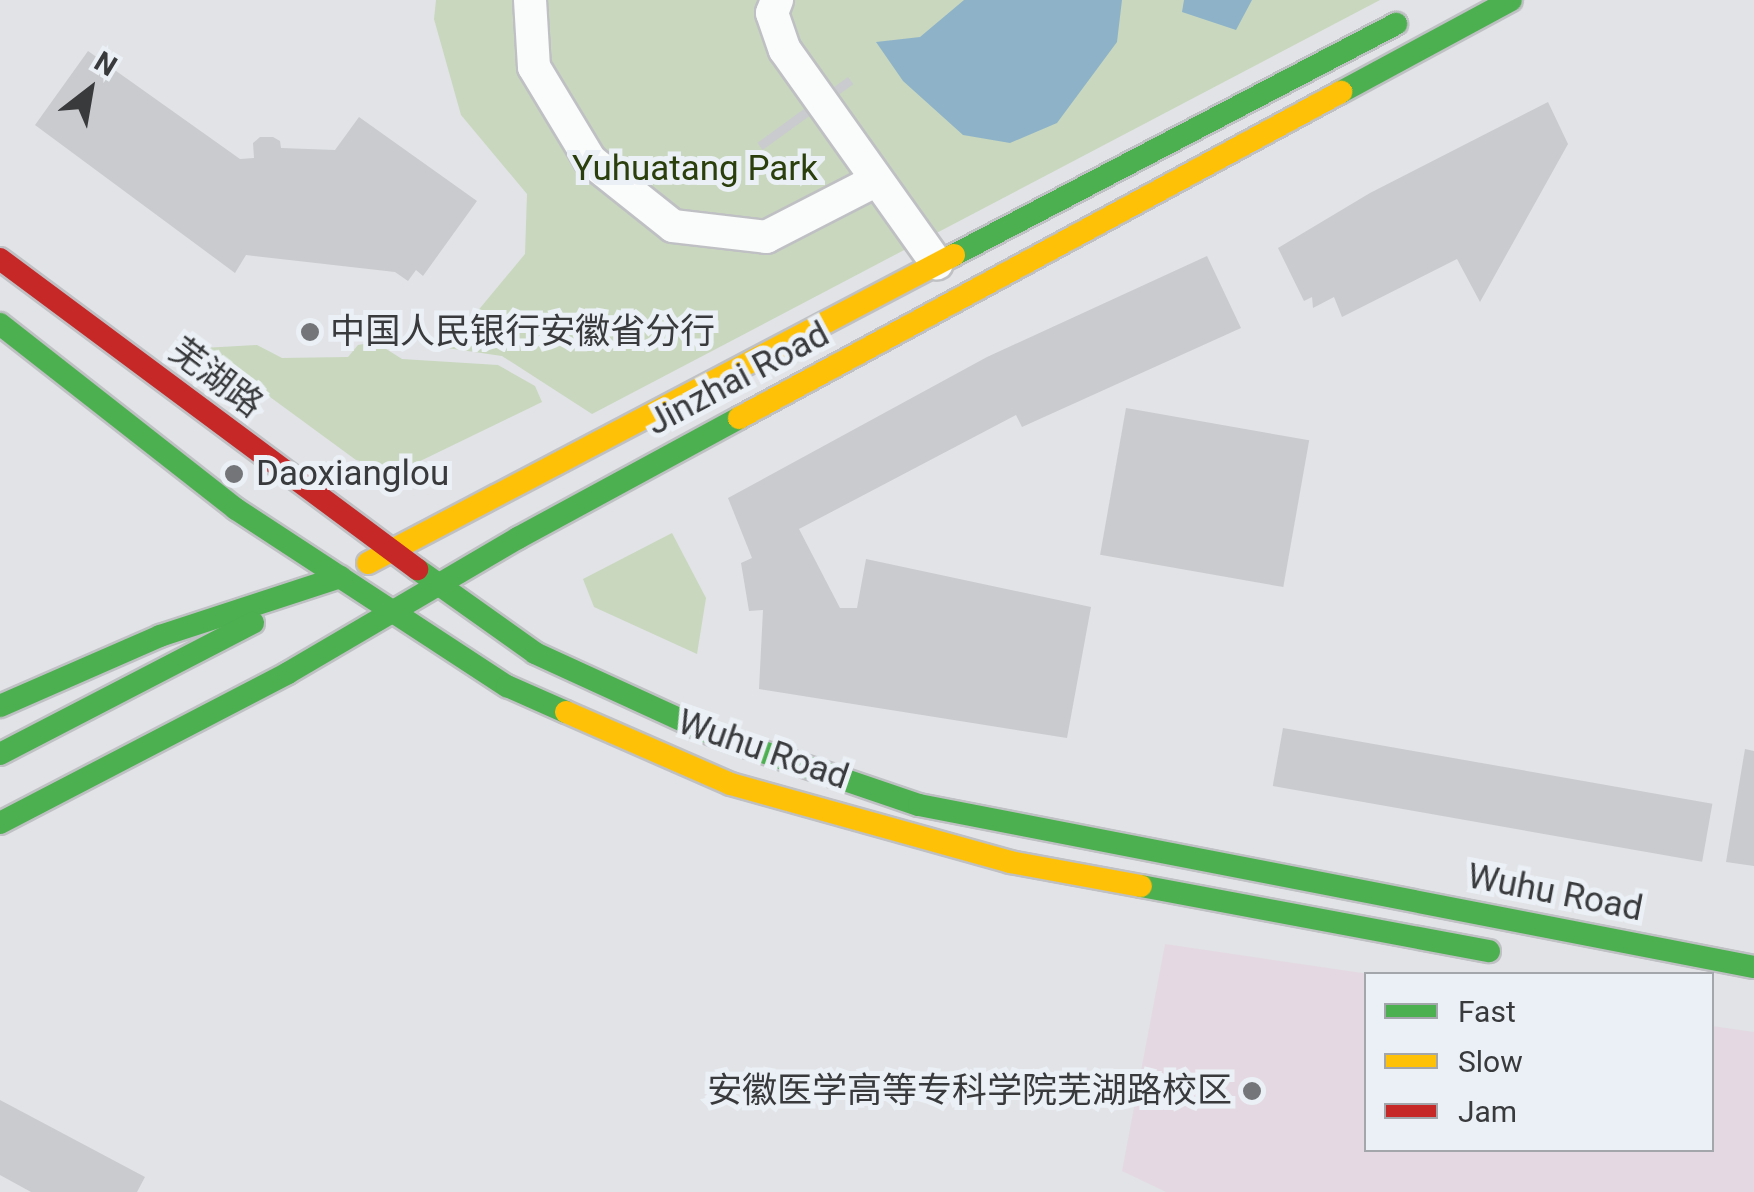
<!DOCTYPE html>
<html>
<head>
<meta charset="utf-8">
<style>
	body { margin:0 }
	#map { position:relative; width:1754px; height:1192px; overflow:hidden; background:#e1e3e6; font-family:Roboto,"Noto Sans SC",sans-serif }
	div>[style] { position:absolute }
	.education>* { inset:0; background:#e4d9e2 }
	.green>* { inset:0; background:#c9d7be }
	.water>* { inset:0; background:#8eb3c9 }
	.building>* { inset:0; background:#cacbce; transform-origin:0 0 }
	.roads { filter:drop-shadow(2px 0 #bfc0c3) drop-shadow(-2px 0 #bfc0c3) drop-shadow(0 2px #bfc0c3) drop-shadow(0 -2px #bfc0c3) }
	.street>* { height:32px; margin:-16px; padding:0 16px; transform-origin:16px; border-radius:16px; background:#fafbfb }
	.fast>* { height:22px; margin:-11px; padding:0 11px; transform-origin:11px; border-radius:11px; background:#4caf50 }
	.slow>* { height:22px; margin:-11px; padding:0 11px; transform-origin:11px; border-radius:11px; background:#ffc107 }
	.jam>* { height:22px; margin:-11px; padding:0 11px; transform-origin:11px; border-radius:11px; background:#c62828 }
	.dots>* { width:28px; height:28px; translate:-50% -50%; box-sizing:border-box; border:5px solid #ebf0f6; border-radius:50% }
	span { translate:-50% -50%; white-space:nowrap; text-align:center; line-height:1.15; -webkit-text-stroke:10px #ebf0f6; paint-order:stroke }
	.park-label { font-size:35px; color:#2a3f0b }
	.poi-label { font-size:35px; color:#383a3c }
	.left { translate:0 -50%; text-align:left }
	.right { translate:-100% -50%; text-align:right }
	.street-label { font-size:35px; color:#383a3c }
	.legend { position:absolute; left:1364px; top:972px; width:350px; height:180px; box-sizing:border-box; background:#ebf0f6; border:2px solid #a3a7ac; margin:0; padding:12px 18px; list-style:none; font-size:30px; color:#383a3c }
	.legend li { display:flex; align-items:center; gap:20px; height:50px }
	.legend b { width:50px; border:2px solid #a3a7ac }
	.north { position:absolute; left:40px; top:40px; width:100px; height:100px; -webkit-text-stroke:8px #ebf0f6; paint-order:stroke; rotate:31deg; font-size:28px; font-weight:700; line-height:40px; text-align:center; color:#383a3c }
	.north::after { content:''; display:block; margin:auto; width:35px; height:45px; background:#383a3c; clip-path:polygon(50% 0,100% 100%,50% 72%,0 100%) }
</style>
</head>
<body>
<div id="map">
	<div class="education">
		<i style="clip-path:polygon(1165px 944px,1369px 974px,1366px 1150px,1712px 1150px,1712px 1026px,1754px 1032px,1754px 1192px,1166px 1192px,1122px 1171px)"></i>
	</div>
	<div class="green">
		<i style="clip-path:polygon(436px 0,1380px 0,592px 414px,502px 356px,447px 348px,525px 254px,527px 194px,461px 115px,434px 19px)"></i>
		<i style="clip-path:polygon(375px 342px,402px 359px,498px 365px,535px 386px,542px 402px,412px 465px,390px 469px,356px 460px,203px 348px,257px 345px,282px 358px,348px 357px,358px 345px)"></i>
		<i style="clip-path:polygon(672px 533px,706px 598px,697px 654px,594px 607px,583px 579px)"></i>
	</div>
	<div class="water">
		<i style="clip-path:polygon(964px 0,1122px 0,1117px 42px,1057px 123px,1010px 143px,963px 135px,903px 81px,876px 42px,920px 37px)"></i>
		<i style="clip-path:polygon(1184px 0,1252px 0,1236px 30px,1182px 12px)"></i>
	</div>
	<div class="building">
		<i style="clip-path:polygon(88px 51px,240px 159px,254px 158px,253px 143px,260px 137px,273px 137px,280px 141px,281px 148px,335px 150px,359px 117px,477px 201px,423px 276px,416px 270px,408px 281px,395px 272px,246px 255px,235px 273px,35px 125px)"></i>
		<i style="left:848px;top:77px;width:9px;height:112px;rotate:54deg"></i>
		<i style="clip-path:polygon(1548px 102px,1568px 144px,1480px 302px,1457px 259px,1342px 317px,1334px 297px,1313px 308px,1312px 297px,1304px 301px,1278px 248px,1370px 193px)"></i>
		<i style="clip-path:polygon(1207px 256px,1241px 328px,1022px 427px,1016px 415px,799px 529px,840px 608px,857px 608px,866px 559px,1091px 607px,1067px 738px,759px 689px,763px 610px,749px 611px,741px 563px,752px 558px,728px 498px,987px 357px)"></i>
		<i style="left:1126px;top:408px;width:186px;height:149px;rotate:10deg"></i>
		<i style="left:1283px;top:728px;width:436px;height:59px;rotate:10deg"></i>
		<i style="clip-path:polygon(1745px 749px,1754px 751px,1754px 866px,1726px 862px)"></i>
		<i style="clip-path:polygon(0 1100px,145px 1177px,137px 1192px,31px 1192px,0 1175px)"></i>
	</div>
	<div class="roads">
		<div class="street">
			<i style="left:530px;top:0;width:67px;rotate:86.6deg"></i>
			<i style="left:534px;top:67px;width:109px;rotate:58.9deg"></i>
			<i style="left:590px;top:160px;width:106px;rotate:38.5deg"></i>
			<i style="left:673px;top:226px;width:94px;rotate:6.7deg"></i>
			<i style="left:766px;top:237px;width:123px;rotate:-27.2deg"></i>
			<i style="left:777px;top:0;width:14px;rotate:111deg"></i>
			<i style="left:772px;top:13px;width:39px;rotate:71deg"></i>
			<i style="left:785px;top:50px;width:262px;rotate:54.6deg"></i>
		</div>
		<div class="fast">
			<i style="left:1341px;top:92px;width:193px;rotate:-28.4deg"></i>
			<i style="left:954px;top:255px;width:499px;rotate:-27.6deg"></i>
			<i style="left:0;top:324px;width:300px;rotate:38.1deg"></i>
			<i style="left:236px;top:509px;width:324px;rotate:33.2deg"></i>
			<i style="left:507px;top:686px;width:64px;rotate:23.8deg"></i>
			<i style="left:417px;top:569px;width:145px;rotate:35.4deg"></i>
			<i style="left:535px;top:653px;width:199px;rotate:24.6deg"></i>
			<i style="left:716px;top:736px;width:214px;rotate:18.8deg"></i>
			<i style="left:919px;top:805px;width:851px;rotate:10.98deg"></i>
			<i style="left:0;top:706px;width:175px;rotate:-23.6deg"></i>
			<i style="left:160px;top:636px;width:190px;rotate:-18.1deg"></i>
			<i style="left:0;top:754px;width:285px;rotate:-27.4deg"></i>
			<i style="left:0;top:823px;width:325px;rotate:-27.5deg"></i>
			<i style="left:288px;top:673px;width:267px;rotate:-30.4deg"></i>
			<i style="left:518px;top:538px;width:251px;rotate:-28.5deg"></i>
			<i style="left:1141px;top:886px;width:354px;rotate:10.6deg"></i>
		</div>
		<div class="slow">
			<i style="left:739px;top:418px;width:685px;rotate:-28.44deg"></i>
			<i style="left:368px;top:563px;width:662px;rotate:-27.73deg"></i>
			<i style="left:566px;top:712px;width:180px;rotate:23.6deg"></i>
			<i style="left:731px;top:784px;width:290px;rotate:15.6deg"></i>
			<i style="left:1010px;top:862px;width:133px;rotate:10.4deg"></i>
		</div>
		<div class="jam">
			<i style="left:0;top:259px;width:520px;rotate:36.63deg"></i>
		</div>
	</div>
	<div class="dots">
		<i style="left:310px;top:332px;background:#737578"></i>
		<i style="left:234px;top:474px;background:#737578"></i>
		<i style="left:1252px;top:1091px;background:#737578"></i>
	</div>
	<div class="park-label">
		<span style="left:695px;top:169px">Yuhuatang Park</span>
	</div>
	<div class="poi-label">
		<span class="left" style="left:330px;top:332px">中国人民银行安徽省分行</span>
		<span class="left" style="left:256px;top:474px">Daoxianglou</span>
		<span class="right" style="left:1232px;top:1091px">安徽医学高等专科学院芜湖路校区</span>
	</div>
	<div class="street-label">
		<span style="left:216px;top:378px;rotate:37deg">芜湖路</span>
		<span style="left:738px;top:379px;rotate:-28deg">Jinzhai Road</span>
		<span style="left:763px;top:750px;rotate:19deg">Wuhu Road</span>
		<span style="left:1555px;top:893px;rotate:11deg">Wuhu Road</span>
	</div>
	<ul class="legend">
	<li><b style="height:12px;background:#4caf50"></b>Fast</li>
	<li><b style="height:12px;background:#ffc107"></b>Slow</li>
	<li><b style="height:12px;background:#c62828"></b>Jam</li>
	</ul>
	<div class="north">N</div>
</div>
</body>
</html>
